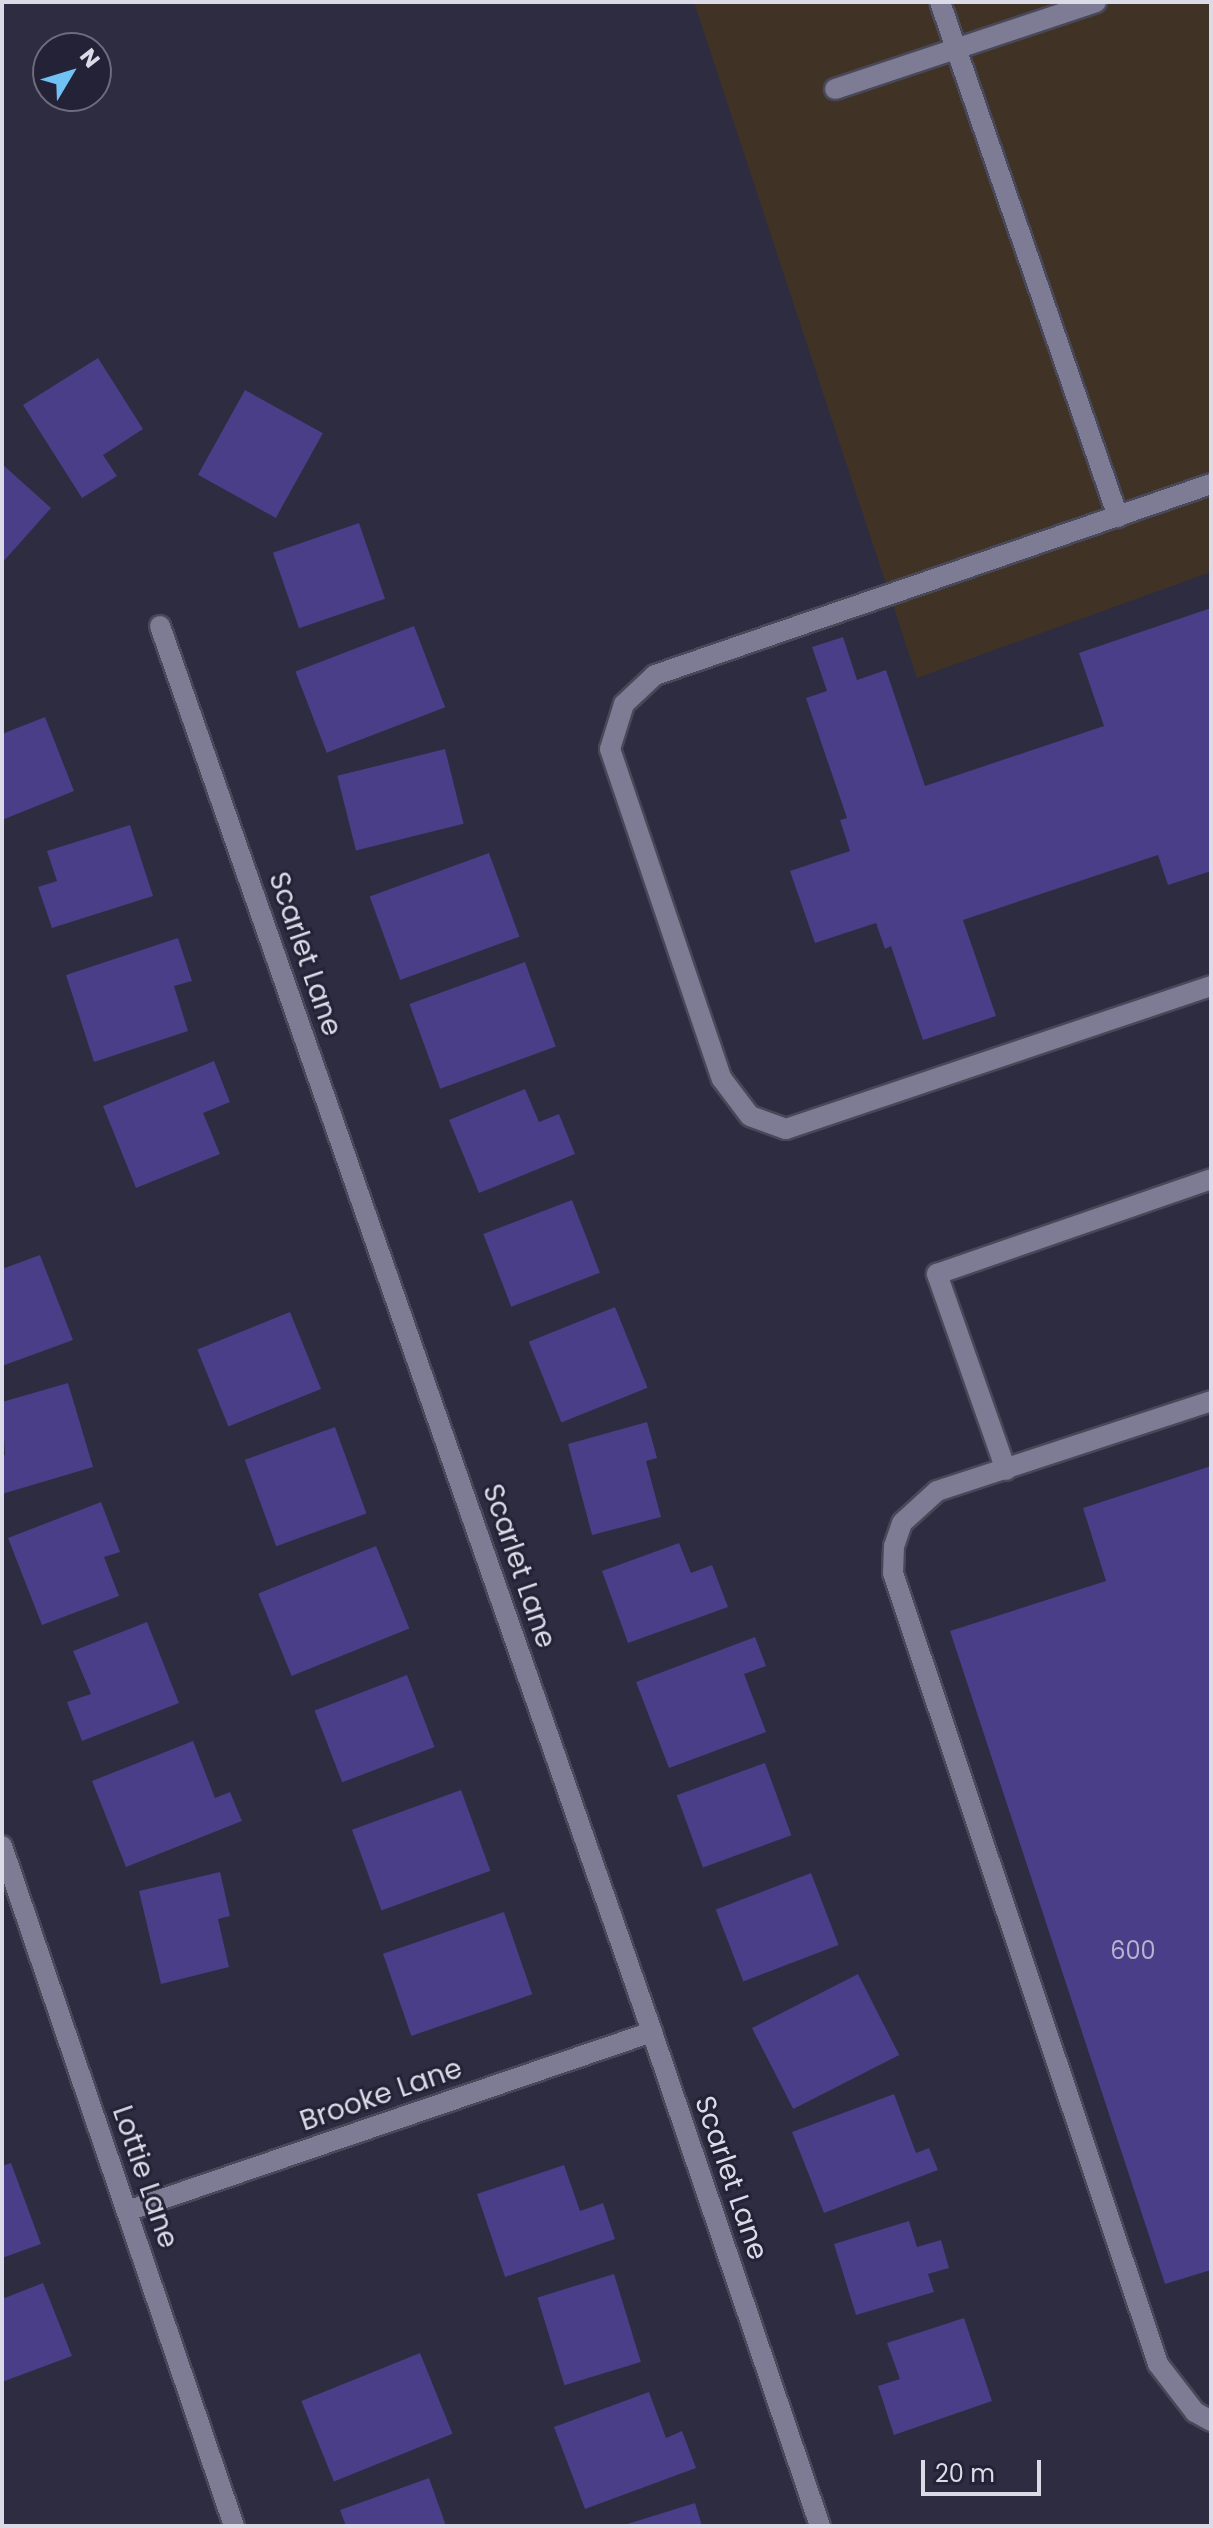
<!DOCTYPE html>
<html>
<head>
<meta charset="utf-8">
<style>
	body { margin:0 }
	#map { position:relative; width:1213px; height:2528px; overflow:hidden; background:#2d2c40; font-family:Poppins,sans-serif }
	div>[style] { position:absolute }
	.medical>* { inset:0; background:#403325 }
	.building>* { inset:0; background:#493e87; transform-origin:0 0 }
	.roads { filter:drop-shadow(2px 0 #484858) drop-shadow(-2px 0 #484858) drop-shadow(0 2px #484858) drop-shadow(0 -2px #484858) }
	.minor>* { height:20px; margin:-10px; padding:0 10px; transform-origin:10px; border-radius:10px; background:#7d7c94 }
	span { translate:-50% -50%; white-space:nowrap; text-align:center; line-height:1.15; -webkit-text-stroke:6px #232236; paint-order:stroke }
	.number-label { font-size:24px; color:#b6b4d0 }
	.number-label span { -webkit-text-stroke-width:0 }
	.street-label { font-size:28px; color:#dbdbe8 }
	.frame { position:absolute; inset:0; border:4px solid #dbdbe8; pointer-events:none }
	.north { position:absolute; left:32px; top:32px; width:80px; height:80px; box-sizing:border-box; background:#232236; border:2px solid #6d6c7d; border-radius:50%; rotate:52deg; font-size:22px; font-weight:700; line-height:32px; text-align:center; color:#dbdbe8 }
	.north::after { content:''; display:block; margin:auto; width:28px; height:36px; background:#70c1f4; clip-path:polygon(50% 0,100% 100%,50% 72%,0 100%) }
	.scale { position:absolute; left:921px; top:2460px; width:120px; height:36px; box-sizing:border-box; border:4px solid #dbdbe8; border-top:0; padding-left:10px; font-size:24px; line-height:28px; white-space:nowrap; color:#dbdbe8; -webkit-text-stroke:6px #232236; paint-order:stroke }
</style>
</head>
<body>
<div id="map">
	<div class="medical">
		<i style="clip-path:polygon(694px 2px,1211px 2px,1211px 572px,917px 678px)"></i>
	</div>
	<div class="building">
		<i style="clip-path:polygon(98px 358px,143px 429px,103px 455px,117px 476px,82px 498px,23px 405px)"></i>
		<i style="left:245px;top:390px;width:89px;height:97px;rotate:29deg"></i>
		<i style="clip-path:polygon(2px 464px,51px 508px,2px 563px)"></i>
		<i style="left:359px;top:523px;width:80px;height:91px;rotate:71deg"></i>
		<i style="clip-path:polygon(1211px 608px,1211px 871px,1168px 885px,1158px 855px,963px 920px,996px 1016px,923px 1040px,891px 946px,885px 949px,876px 923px,815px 943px,790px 871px,850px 851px,840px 820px,847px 818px,806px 698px,827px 691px,812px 647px,843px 637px,857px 680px,886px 670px,925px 786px,1104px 726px,1079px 653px)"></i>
		<i style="left:414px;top:626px;width:87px;height:127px;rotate:69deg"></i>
		<i style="clip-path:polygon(45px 717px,74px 791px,2px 820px,2px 734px)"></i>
		<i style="left:445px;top:749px;width:77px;height:111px;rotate:76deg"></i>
		<i style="clip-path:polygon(130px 825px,153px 896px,52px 928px,38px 887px,57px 881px,47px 851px)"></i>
		<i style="left:489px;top:853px;width:89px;height:127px;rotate:70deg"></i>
		<i style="clip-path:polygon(178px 938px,192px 981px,174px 986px,188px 1031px,94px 1062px,66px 975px)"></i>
		<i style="left:525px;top:962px;width:90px;height:123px;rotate:70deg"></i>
		<i style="clip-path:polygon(214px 1061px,230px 1102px,203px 1113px,220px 1154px,136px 1188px,103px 1106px)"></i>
		<i style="clip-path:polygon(525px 1089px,539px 1122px,559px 1114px,575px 1154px,479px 1193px,449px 1120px)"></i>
		<i style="left:572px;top:1200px;width:78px;height:95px;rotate:69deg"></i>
		<i style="clip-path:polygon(40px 1255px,73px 1340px,2px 1366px,2px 1269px)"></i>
		<i style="left:615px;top:1307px;width:87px;height:93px;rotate:68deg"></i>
		<i style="left:290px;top:1312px;width:83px;height:100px;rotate:68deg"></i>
		<i style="clip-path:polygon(68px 1383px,93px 1467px,2px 1494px,2px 1456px,5px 1455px,2px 1402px)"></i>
		<i style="clip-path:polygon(647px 1422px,657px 1458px,646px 1461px,661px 1517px,592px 1535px,568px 1444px)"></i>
		<i style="left:335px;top:1427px;width:92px;height:96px;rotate:70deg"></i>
		<i style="clip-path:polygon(1211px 1466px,1211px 2270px,1165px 2284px,950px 1631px,1106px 1581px,1083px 1508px)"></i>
		<i style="clip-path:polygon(101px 1502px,120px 1552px,104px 1557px,119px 1596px,42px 1625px,8px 1538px)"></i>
		<i style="clip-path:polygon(679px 1543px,691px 1573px,712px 1565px,728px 1607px,628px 1643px,602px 1571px)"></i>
		<i style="left:376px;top:1546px;width:89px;height:127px;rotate:68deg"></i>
		<i style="clip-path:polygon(147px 1622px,179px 1703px,82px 1741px,67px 1702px,91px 1694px,73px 1651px)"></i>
		<i style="clip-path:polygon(755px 1637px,766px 1666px,744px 1674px,766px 1732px,669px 1768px,636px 1682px)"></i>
		<i style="left:407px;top:1675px;width:77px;height:99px;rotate:69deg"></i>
		<i style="clip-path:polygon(193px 1741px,215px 1798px,230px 1792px,242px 1821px,126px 1867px,92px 1781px)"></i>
		<i style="left:765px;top:1763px;width:77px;height:94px;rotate:70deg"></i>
		<i style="left:461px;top:1790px;width:86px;height:116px;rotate:70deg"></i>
		<i style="clip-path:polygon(220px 1872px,230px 1916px,218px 1919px,229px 1967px,161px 1984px,139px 1891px)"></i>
		<i style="left:811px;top:1873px;width:77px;height:102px;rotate:69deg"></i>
		<i style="left:504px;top:1912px;width:87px;height:128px;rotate:71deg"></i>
		<i style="left:858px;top:1974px;width:91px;height:119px;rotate:63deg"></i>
		<i style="clip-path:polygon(894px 2094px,916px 2153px,929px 2148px,938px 2170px,824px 2213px,792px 2132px)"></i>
		<i style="clip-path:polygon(11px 2163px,41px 2244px,2px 2258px,2px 2166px)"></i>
		<i style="clip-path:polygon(564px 2165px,580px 2211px,603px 2203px,615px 2239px,505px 2277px,477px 2194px)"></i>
		<i style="clip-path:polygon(909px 2221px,917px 2247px,941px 2240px,949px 2268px,928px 2274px,934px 2292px,856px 2315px,834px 2244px)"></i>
		<i style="left:614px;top:2274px;width:92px;height:80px;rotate:73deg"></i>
		<i style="clip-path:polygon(43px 2283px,72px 2356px,2px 2382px,2px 2299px)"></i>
		<i style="clip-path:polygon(964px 2318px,992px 2401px,894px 2435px,878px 2386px,900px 2379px,887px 2343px)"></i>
		<i style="left:420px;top:2353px;width:87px;height:128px;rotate:68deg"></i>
		<i style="clip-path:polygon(649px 2392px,666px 2438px,682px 2431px,696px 2468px,585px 2509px,554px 2427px)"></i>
		<i style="clip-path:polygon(429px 2478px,446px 2526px,346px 2526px,340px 2510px)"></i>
		<i style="clip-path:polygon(695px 2503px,702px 2526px,624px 2526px,624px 2525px)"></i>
	</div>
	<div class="roads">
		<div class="minor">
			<i style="left:940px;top:2px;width:545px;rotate:70.93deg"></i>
			<i style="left:835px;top:89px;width:275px;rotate:-18.4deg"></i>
			<i style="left:1211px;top:484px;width:588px;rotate:161.04deg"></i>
			<i style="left:655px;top:675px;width:42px;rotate:136.9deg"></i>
			<i style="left:624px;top:704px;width:47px;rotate:107.3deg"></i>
			<i style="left:610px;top:749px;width:348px;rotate:71.3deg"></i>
			<i style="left:722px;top:1079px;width:46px;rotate:52.9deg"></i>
			<i style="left:750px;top:1116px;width:38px;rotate:20deg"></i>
			<i style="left:786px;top:1129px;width:448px;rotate:-18.6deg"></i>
			<i style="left:160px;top:626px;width:1490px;rotate:70.71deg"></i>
			<i style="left:652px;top:2032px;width:522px;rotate:71.22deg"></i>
			<i style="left:1211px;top:1401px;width:288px;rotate:161.8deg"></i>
			<i style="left:937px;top:1491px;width:47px;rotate:137.6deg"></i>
			<i style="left:902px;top:1523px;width:24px;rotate:109deg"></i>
			<i style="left:894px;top:1546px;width:27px;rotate:92deg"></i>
			<i style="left:893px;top:1573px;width:834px;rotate:71.48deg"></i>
			<i style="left:1158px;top:2364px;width:61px;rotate:52.4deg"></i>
			<i style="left:1195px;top:2412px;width:18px;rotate:29deg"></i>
			<i style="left:1006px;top:1470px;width:208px;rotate:-109.4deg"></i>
			<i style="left:937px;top:1274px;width:290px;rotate:-19.1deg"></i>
			<i style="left:2px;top:1846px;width:718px;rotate:71.16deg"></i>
			<i style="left:127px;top:2211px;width:555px;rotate:-18.83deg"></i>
		</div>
	</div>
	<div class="number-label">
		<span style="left:1133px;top:1951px">600</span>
	</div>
	<div class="street-label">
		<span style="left:305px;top:954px;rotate:71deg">Scarlet Lane</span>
		<span style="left:519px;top:1566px;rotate:71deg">Scarlet Lane</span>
		<span style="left:381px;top:2095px;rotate:-19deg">Brooke Lane</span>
		<span style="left:145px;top:2177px;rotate:71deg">Lottie Lane</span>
		<span style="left:731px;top:2178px;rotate:71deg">Scarlet Lane</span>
	</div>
	<div class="frame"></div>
	<div class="north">N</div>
	<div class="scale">20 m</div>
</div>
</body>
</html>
